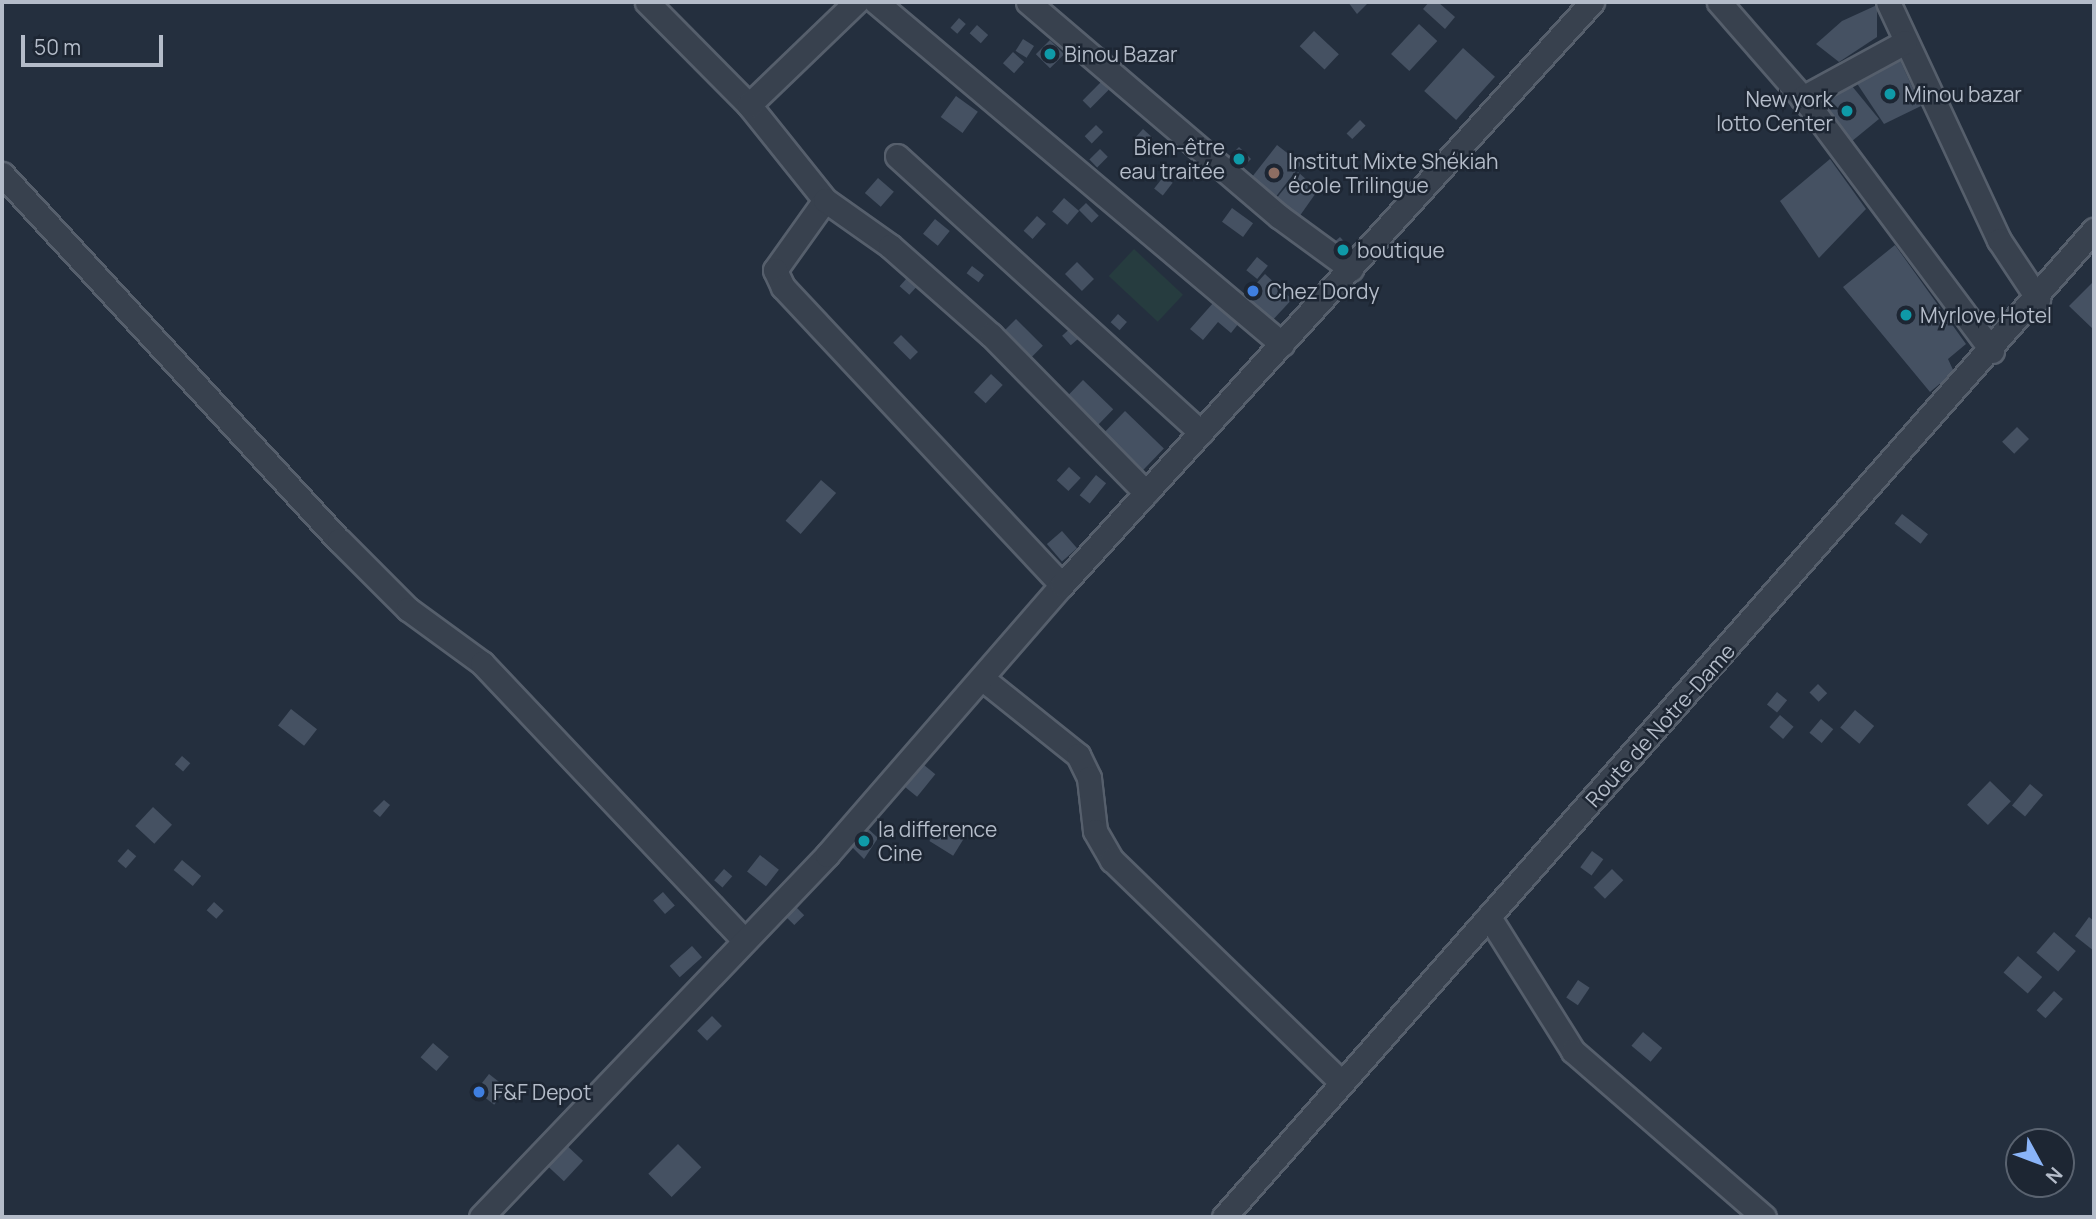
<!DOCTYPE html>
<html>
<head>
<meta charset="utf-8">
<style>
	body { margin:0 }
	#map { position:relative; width:2096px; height:1219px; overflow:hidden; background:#242f3e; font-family:Manrope,sans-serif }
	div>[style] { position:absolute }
	.green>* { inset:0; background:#263c3f; transform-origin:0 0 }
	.building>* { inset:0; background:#455162; transform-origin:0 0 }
	.roads { filter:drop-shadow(2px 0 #565f6c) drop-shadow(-2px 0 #565f6c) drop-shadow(0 2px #565f6c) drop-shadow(0 -2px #565f6c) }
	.minor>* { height:23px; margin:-11.5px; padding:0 11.5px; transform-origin:11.5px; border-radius:11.5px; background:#38414e }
	.dots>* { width:19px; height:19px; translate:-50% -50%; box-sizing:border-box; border:4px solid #1d2633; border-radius:50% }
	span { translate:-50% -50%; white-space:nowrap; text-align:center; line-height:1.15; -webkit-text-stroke:5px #1d2633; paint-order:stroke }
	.poi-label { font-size:21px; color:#b4bcc9 }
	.left { translate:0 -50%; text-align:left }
	.right { translate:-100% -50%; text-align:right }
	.street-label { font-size:21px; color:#b4bcc9 }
	.frame { position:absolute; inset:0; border:4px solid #b4bcc9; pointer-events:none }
	.north { position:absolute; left:2005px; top:1128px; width:70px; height:70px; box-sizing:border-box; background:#1d2633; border:2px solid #59626f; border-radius:50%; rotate:131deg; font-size:19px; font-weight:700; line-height:28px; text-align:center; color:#b4bcc9 }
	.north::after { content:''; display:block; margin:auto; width:24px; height:32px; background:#8ab4f8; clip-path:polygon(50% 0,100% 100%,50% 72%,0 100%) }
	.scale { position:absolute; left:21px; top:35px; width:142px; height:32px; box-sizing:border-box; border:4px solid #b4bcc9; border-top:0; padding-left:9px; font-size:21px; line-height:24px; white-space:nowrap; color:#b4bcc9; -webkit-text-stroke:5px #1d2633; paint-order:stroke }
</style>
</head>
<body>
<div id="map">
	<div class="green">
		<i style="left:1134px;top:249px;width:67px;height:37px;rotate:43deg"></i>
	</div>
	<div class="building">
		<i style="clip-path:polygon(1348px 2px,1369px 2px,1357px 14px)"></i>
		<i style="clip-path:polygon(1429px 2px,1438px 2px,1455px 17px,1445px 29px,1423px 9px)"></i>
		<i style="clip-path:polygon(1877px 5px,1877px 37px,1839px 62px,1816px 44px,1842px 21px)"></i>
		<i style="left:959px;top:18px;width:9px;height:13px;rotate:41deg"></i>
		<i style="left:1419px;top:24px;width:25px;height:41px;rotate:43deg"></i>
		<i style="left:977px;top:25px;width:15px;height:11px;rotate:42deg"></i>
		<i style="left:1314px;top:31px;width:34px;height:21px;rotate:43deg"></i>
		<i style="left:1023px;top:39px;width:13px;height:14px;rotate:32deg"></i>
		<i style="left:1050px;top:40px;width:20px;height:20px;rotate:45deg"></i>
		<i style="left:1463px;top:48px;width:43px;height:58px;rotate:42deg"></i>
		<i style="left:1013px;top:52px;width:15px;height:15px;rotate:42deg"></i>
		<i style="clip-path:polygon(1898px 56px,1921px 106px,1884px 124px,1856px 82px)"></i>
		<i style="clip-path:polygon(1847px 80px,1879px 119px,1846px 146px,1815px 102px)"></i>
		<i style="left:1101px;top:82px;width:11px;height:26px;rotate:45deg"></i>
		<i style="left:956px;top:96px;width:27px;height:26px;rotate:36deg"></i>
		<i style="left:1360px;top:120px;width:8px;height:19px;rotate:45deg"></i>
		<i style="left:1096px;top:125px;width:10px;height:16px;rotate:45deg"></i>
		<i style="left:1143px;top:129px;width:13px;height:16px;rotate:42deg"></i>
		<i style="left:1277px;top:145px;width:31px;height:47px;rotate:38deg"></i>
		<i style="left:1239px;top:147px;width:17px;height:17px;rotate:45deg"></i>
		<i style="left:1100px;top:149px;width:11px;height:15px;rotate:45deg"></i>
		<i style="clip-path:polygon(1830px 159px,1866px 209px,1819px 258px,1780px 201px)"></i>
		<i style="clip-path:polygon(1298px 172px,1318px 190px,1299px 217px,1275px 200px)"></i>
		<i style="left:1164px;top:176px;width:11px;height:16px;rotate:38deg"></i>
		<i style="left:878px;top:178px;width:21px;height:20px;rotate:41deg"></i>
		<i style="left:1064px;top:198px;width:20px;height:18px;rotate:41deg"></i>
		<i style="left:1086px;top:203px;width:18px;height:10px;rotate:45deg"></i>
		<i style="left:1232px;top:208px;width:26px;height:17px;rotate:36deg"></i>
		<i style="left:1037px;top:216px;width:12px;height:20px;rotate:42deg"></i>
		<i style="left:935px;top:219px;width:19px;height:19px;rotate:39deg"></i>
		<i style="left:1340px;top:237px;width:24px;height:12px;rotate:48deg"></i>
		<i style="clip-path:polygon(1895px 245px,1966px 344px,1948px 359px,1954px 372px,1930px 392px,1843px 287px)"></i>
		<i style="left:1257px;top:257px;width:14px;height:17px;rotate:39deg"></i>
		<i style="left:1077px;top:262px;width:24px;height:17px;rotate:45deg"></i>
		<i style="left:972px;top:266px;width:15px;height:9px;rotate:37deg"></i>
		<i style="left:1265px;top:274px;width:37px;height:29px;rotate:43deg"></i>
		<i style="left:907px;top:278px;width:13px;height:11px;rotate:42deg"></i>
		<i style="clip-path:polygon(2094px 281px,2094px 330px,2069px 306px)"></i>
		<i style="clip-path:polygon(1214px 302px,1239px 323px,1231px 333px,1218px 322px,1203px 340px,1190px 329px)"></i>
		<i style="left:1118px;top:314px;width:12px;height:11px;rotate:42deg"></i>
		<i style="left:1016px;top:319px;width:38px;height:28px;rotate:45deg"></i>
		<i style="left:1074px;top:325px;width:13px;height:16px;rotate:48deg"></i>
		<i style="left:901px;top:335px;width:24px;height:11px;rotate:45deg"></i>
		<i style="left:991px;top:374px;width:16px;height:25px;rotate:43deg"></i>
		<i style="left:1083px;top:380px;width:42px;height:30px;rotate:44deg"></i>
		<i style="left:1125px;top:411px;width:54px;height:35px;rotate:44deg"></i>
		<i style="left:2017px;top:427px;width:17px;height:21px;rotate:45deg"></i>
		<i style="left:1069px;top:467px;width:16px;height:18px;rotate:43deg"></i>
		<i style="left:1096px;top:475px;width:13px;height:26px;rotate:39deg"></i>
		<i style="left:821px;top:480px;width:20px;height:54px;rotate:41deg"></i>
		<i style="left:1902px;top:514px;width:33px;height:12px;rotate:38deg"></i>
		<i style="left:1062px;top:531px;width:23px;height:20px;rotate:49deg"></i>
		<i style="left:1818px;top:684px;width:13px;height:12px;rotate:45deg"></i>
		<i style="left:1777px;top:692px;width:13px;height:16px;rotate:39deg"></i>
		<i style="left:291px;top:709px;width:33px;height:21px;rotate:38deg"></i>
		<i style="left:1855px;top:710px;width:25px;height:23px;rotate:40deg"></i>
		<i style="left:1780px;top:715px;width:18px;height:16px;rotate:41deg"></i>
		<i style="left:1821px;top:719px;width:16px;height:18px;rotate:40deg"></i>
		<i style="left:182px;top:756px;width:11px;height:11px;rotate:41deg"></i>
		<i style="left:919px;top:761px;width:21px;height:29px;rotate:39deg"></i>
		<i style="left:1990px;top:781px;width:29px;height:33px;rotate:44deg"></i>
		<i style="left:2030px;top:784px;width:17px;height:28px;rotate:40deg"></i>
		<i style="clip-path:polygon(384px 800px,390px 805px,380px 817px,373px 811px)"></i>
		<i style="left:153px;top:807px;width:26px;height:26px;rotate:43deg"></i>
		<i style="clip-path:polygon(863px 824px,878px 838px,864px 859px,849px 844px)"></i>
		<i style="left:940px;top:824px;width:28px;height:20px;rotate:32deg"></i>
		<i style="left:128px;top:849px;width:11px;height:16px;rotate:41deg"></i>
		<i style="left:1592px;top:851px;width:14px;height:20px;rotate:36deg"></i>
		<i style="left:760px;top:855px;width:24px;height:21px;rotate:38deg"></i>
		<i style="left:182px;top:860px;width:25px;height:13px;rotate:40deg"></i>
		<i style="left:724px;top:869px;width:11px;height:15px;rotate:41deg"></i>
		<i style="left:1612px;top:869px;width:16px;height:26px;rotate:45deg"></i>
		<i style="left:663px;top:892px;width:18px;height:13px;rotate:49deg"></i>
		<i style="left:214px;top:902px;width:13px;height:11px;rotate:42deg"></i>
		<i style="left:795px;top:906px;width:13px;height:14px;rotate:45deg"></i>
		<i style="clip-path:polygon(2089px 917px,2094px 921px,2094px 951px,2075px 936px)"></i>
		<i style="left:2054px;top:932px;width:29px;height:27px;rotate:41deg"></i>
		<i style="left:692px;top:946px;width:15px;height:30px;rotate:48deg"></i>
		<i style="left:2018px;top:956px;width:32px;height:22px;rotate:41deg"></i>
		<i style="left:1578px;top:980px;width:14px;height:21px;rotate:34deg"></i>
		<i style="left:2054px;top:991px;width:12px;height:26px;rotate:42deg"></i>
		<i style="left:712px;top:1016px;width:14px;height:21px;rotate:45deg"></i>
		<i style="left:1643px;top:1032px;width:25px;height:18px;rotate:40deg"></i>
		<i style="left:433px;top:1043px;width:21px;height:19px;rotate:41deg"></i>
		<i style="left:489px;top:1074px;width:23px;height:21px;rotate:38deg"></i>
		<i style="left:564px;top:1143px;width:26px;height:28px;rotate:43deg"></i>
		<i style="left:678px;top:1144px;width:33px;height:42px;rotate:45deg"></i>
	</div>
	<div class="roads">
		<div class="minor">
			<i style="left:647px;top:2px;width:145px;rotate:45.3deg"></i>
			<i style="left:749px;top:105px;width:122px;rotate:51.3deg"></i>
			<i style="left:825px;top:200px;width:86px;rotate:125.5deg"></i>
			<i style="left:775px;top:270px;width:19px;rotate:65deg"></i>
			<i style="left:783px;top:287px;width:408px;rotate:46.9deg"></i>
			<i style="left:876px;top:2px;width:531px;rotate:40.11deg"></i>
			<i style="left:1028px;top:2px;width:331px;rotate:40.5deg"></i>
			<i style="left:1280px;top:217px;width:88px;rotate:36.2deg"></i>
			<i style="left:1719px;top:2px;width:135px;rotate:48.9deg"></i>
			<i style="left:1808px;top:104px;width:308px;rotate:53.3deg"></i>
			<i style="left:1888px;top:2px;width:263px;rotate:65deg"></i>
			<i style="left:1999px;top:240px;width:71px;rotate:56.5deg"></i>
			<i style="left:1802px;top:98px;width:117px;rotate:-28.5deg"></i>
			<i style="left:749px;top:105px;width:149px;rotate:-43.9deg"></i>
			<i style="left:897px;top:156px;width:411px;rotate:42.3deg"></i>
			<i style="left:2px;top:174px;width:498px;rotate:47.4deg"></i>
			<i style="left:339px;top:540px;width:98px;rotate:45deg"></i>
			<i style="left:408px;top:609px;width:92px;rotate:36.1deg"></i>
			<i style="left:482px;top:663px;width:381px;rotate:46.6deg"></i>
			<i style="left:825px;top:200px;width:80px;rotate:35.3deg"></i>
			<i style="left:890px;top:246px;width:135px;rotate:41.4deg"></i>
			<i style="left:991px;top:335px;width:221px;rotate:45.5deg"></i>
			<i style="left:983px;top:679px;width:122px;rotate:38.7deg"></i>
			<i style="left:1078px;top:755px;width:25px;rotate:64deg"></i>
			<i style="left:1089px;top:778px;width:53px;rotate:83.5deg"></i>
			<i style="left:1095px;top:831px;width:34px;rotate:60deg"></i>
			<i style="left:1112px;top:860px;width:320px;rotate:44.1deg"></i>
			<i style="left:1489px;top:917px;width:158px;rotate:57.9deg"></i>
			<i style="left:1573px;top:1051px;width:253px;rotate:41deg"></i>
			<i style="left:481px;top:1217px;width:501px;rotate:-46.29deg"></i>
			<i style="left:827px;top:855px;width:358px;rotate:-49deg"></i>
			<i style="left:1062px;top:585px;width:788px;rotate:-47.73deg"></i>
			<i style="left:1224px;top:1217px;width:1316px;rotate:-48.61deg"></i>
		</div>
	</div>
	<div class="dots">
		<i style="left:1050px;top:54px;background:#0f9aa8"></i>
		<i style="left:1890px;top:94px;background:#0f9aa8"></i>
		<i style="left:1847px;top:111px;background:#0f9aa8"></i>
		<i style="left:1239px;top:159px;background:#0f9aa8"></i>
		<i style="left:1274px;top:173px;background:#8d6e63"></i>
		<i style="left:1343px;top:250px;background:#0f9aa8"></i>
		<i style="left:1253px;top:291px;background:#3f7fe0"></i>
		<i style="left:1906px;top:315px;background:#0f9aa8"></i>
		<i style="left:864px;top:841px;background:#0f9aa8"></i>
		<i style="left:479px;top:1092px;background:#3f7fe0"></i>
	</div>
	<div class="poi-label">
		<span class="left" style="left:1064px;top:54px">Binou Bazar</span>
		<span class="left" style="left:1904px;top:94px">Minou bazar</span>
		<span class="right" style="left:1833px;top:111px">New york<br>lotto Center</span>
		<span class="right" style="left:1225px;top:159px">Bien-être<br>eau traitée</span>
		<span class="left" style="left:1288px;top:173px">Institut Mixte Shékiah<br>école Trilingue</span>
		<span class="left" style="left:1357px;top:250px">boutique</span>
		<span class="left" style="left:1267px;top:291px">Chez Dordy</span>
		<span class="left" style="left:1920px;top:315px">Myrlove Hotel</span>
		<span class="left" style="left:878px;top:841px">la difference<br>Cine</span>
		<span class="left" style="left:493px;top:1092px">F&amp;F Depot</span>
	</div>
	<div class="street-label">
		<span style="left:1660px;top:725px;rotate:-48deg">Route de Notre-Dame</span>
	</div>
	<div class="frame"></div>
	<div class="north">N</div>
	<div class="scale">50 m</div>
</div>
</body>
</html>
